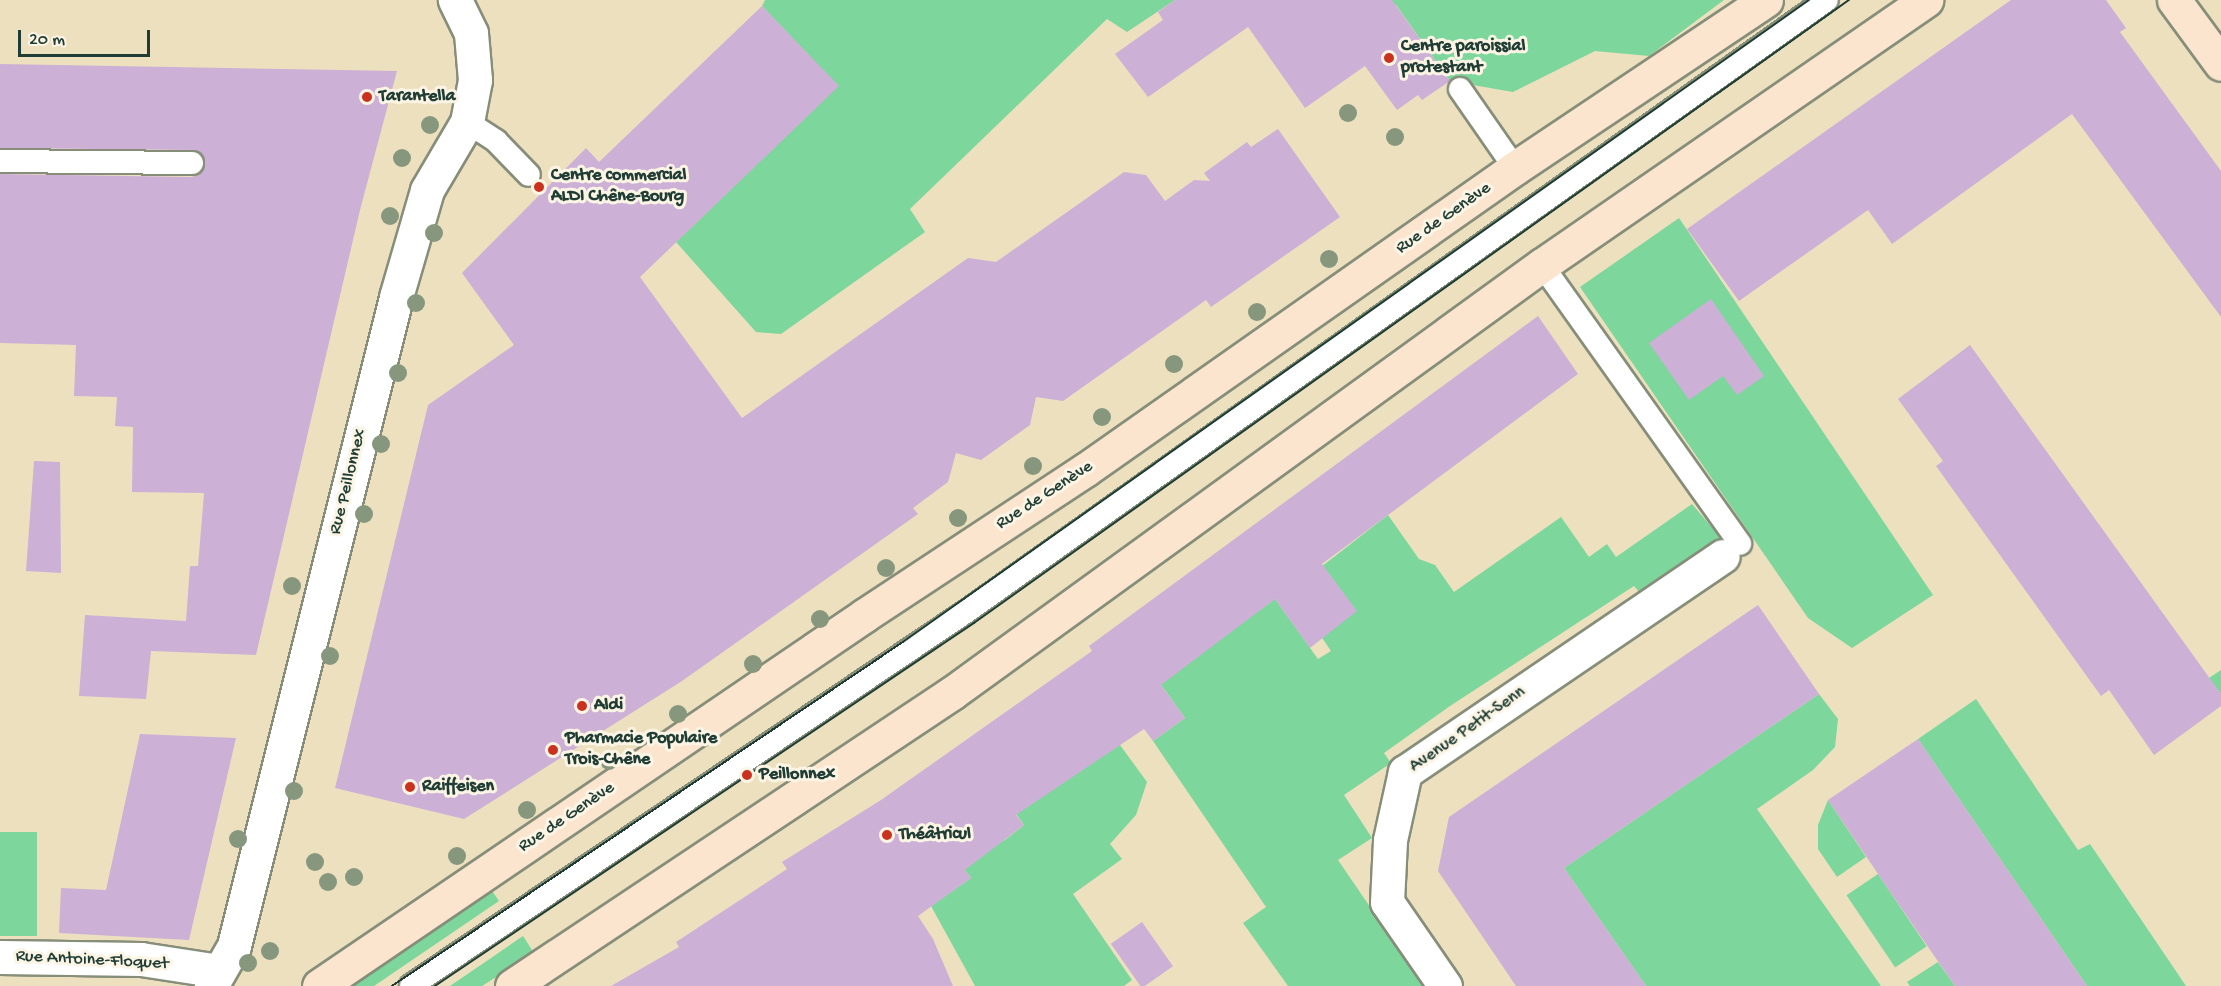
<!DOCTYPE html>
<html>
<head>
<meta charset="utf-8">
<style>
	body { margin:0 }
	#map { position:relative; width:2221px; height:986px; overflow:hidden; background:#ede0bf; font-family:"Gochi Hand",sans-serif }
	div>[style] { position:absolute }
	.green>* { inset:0; background:#7dd69b; transform-origin:0 0 }
	.building>* { inset:0; background:#ccb0d6; transform-origin:0 0 }
	.roads { filter:drop-shadow(2px 0 #868e7a) drop-shadow(-2px 0 #868e7a) drop-shadow(0 2px #868e7a) drop-shadow(0 -2px #868e7a) }
	.lane>* { height:22px; margin:-11px; padding:0 11px; transform-origin:11px; border-radius:11px; background:#fff }
	.street>* { height:33px; margin:-16.5px; padding:0 16.5px; transform-origin:16.5px; border-radius:16.5px; background:#fff }
	.secondary>* { height:33px; margin:-16.5px; padding:0 16.5px; transform-origin:16.5px; border-radius:16.5px; background:#fbe5cf }
	.tram>* { height:1.5px; margin:-0.75px; padding:0 0.75px; transform-origin:0.75px; border-radius:0.75px; background:#1f3d34 }
	.trees>* { width:18px; height:18px; margin:-9px; border-radius:50%; background:#86977e }
	.dots>* { width:16px; height:16px; translate:-50% -50%; box-sizing:border-box; border:3px solid #fcf5e5; border-radius:50% }
	span { translate:-50% -50%; white-space:nowrap; text-align:center; line-height:1.15; -webkit-text-stroke:6px #fcf5e5; paint-order:stroke }
	.poi-label { font-size:18px; color:#1f3d34; font-weight:700 }
	.left { translate:0 -50%; text-align:left }
	.street-label { font-size:18px; color:#1f3d34 }
	.scale { position:absolute; left:18px; top:30px; width:132px; height:27px; box-sizing:border-box; border:3px solid #1f3d34; border-top:0; padding-left:8px; font-size:18px; line-height:21px; white-space:nowrap; color:#1f3d34; -webkit-text-stroke:4px #fcf5e5; paint-order:stroke }
</style>
</head>
<body>
<div id="map">
	<div class="green">
		<i style="clip-path:polygon(765px 0,1175px 0,1127px 32px,1107px 19px,910px 209px,925px 232px,781px 334px,756px 332px,676px 242px,838px 86px,762px 6px)"></i>
		<i style="clip-path:polygon(1380px 0,1724px 0,1649px 56px,1595px 51px,1513px 92px,1450px 81px,1396px 5px)"></i>
		<i style="clip-path:polygon(1679px 218px,1933px 595px,1852px 648px,1808px 618px,1580px 287px)"></i>
		<i style="clip-path:polygon(1692px 504px,1721px 538px,1640px 593px,1634px 586px,1450px 706px,1384px 753px,1391px 763px,1344px 795px,1372px 838px,1338px 860px,1424px 986px,1288px 986px,1243px 923px,1266px 907px,1153px 741px,1185px 718px,1159px 682px,1275px 599px,1318px 659px,1331px 651px,1290px 591px,1388px 515px,1419px 559px,1435px 565px,1454px 592px,1561px 517px,1589px 557px,1607px 544px,1616px 557px)"></i>
		<i style="clip-path:polygon(2221px 670px,2221px 694px,2209px 678px)"></i>
		<i style="clip-path:polygon(1819px 694px,1838px 719px,1835px 747px,1813px 770px,1757px 809px,1881px 986px,1646px 986px,1564px 868px)"></i>
		<i style="clip-path:polygon(1976px 699px,2078px 850px,2090px 844px,2186px 986px,2087px 986px,1918px 739px)"></i>
		<i style="clip-path:polygon(1120px 745px,1147px 782px,1136px 815px,1110px 844px,1122px 859px,1073px 894px,1132px 980px,1124px 986px,975px 986px,931px 906px,971px 878px,958px 861px,1005px 840px,1024px 825px,1005px 799px)"></i>
		<i style="clip-path:polygon(1828px 800px,1866px 857px,1837px 877px,1818px 849px,1818px 825px)"></i>
		<i style="left:0;top:832px;width:37px;height:104px"></i>
		<i style="left:1878px;top:874px;width:87px;height:38px;rotate:56deg"></i>
		<i style="clip-path:polygon(488px 885px,499px 901px,374px 986px,341px 986px)"></i>
		<i style="clip-path:polygon(523px 936px,534px 953px,482px 986px,450px 986px)"></i>
		<i style="clip-path:polygon(1938px 962px,1955px 986px,1910px 986px,1907px 982px)"></i>
	</div>
	<div class="building">
		<i style="clip-path:polygon(1175px 0,1392px 0,1450px 81px,1422px 100px,1418px 95px,1397px 110px,1365px 66px,1305px 108px,1248px 27px,1148px 97px,1115px 54px,1163px 20px,1158px 12px)"></i>
		<i style="clip-path:polygon(2011px 0,2106px 0,2126px 28px,2120px 32px,2221px 171px,2221px 317px,2072px 114px,1892px 244px,1868px 210px,1739px 301px,1687px 229px)"></i>
		<i style="clip-path:polygon(762px 6px,839px 86px,640px 277px,742px 418px,968px 258px,996px 262px,1124px 172px,1146px 175px,1165px 201px,1194px 180px,1210px 181px,1204px 173px,1247px 142px,1251px 147px,1278px 129px,1340px 217px,1211px 307px,1206px 300px,1063px 401px,1036px 397px,1030px 425px,981px 460px,956px 453px,948px 482px,913px 508px,918px 514px,682px 681px,464px 819px,335px 788px,428px 405px,514px 345px,462px 273px,586px 148px,599px 162px)"></i>
		<i style="clip-path:polygon(0 64px,397px 71px,360px 210px,256px 655px,151px 651px,146px 699px,79px 696px,85px 615px,186px 621px,190px 566px,198px 566px,204px 493px,132px 492px,133px 427px,115px 426px,117px 397px,74px 396px,76px 345px,0 343px,0 174px,192px 177px,203px 170px,205px 163px,199px 152px,192px 150px,0 148px)"></i>
		<i style="clip-path:polygon(1711px 299px,1764px 376px,1737px 395px,1723px 376px,1689px 400px,1649px 343px)"></i>
		<i style="clip-path:polygon(1538px 316px,1578px 374px,1322px 564px,1357px 611px,1310px 648px,1275px 599px,1161px 685px,1185px 718px,1153px 741px,1144px 729px,1016px 815px,1024px 825px,965px 870px,971px 878px,918px 916px,933px 939px,953px 986px,611px 986px,679px 947px,676px 942px,787px 869px,782px 862px,881px 800px,1092px 651px,1089px 646px)"></i>
		<i style="clip-path:polygon(1970px 345px,2221px 694px,2221px 706px,2154px 755px,2109px 690px,2101px 696px,1936px 466px,1943px 461px,1898px 399px)"></i>
		<i style="clip-path:polygon(34px 461px,60px 462px,61px 573px,26px 571px)"></i>
		<i style="clip-path:polygon(1758px 605px,1819px 694px,1564px 868px,1646px 986px,1516px 986px,1438px 871px,1449px 817px)"></i>
		<i style="clip-path:polygon(140px 734px,236px 738px,189px 940px,59px 933px,61px 888px,106px 890px)"></i>
		<i style="clip-path:polygon(1918px 739px,2087px 986px,1955px 986px,1895px 899px,1828px 800px)"></i>
		<i style="left:1142px;top:922px;width:54px;height:38px;rotate:55deg"></i>
	</div>
	<div class="roads">
		<div class="lane">
			<i style="left:1460px;top:89px;width:96px;rotate:55.2deg"></i>
			<i style="left:467px;top:122px;width:35px;rotate:33deg"></i>
			<i style="left:496px;top:141px;width:47px;rotate:45.9deg"></i>
			<i style="left:0;top:161px;width:192px;rotate:0.6deg"></i>
			<i style="left:1542px;top:265px;width:342px;rotate:54.6deg"></i>
			<i style="left:411px;top:986px;width:669px;rotate:-33.98deg"></i>
			<i style="left:966px;top:612px;width:1056px;rotate:-35.41deg"></i>
		</div>
		<div class="street">
			<i style="left:0;top:957px;width:141px;rotate:0.8deg"></i>
			<i style="left:141px;top:959px;width:79px;rotate:8.7deg"></i>
			<i style="left:211px;top:986px;width:46px;rotate:-60.1deg"></i>
			<i style="left:234px;top:946px;width:669px;rotate:-75.98deg"></i>
			<i style="left:396px;top:297px;width:111px;rotate:-73.8deg"></i>
			<i style="left:427px;top:190px;width:79px;rotate:-59.5deg"></i>
			<i style="left:467px;top:122px;width:43px;rotate:-79.2deg"></i>
			<i style="left:475px;top:80px;width:47px;rotate:-94.9deg"></i>
			<i style="left:471px;top:33px;width:37px;rotate:-116deg"></i>
			<i style="left:1445px;top:986px;width:102px;rotate:-124.6deg"></i>
			<i style="left:1387px;top:902px;width:62px;rotate:-87.2deg"></i>
			<i style="left:1390px;top:840px;width:70px;rotate:-77.6deg"></i>
			<i style="left:1405px;top:772px;width:384px;rotate:-34.2deg"></i>
		</div>
		<div class="secondary">
			<i style="left:2174px;top:0;width:79px;rotate:53.7deg"></i>
			<i style="left:319px;top:986px;width:660px;rotate:-34.2deg"></i>
			<i style="left:865px;top:615px;width:263px;rotate:-33.4deg"></i>
			<i style="left:1085px;top:470px;width:525px;rotate:-35.08deg"></i>
			<i style="left:1515px;top:168px;width:302px;rotate:-33.8deg"></i>
			<i style="left:512px;top:986px;width:529px;rotate:-33.66deg"></i>
			<i style="left:952px;top:693px;width:729px;rotate:-35.96deg"></i>
			<i style="left:1542px;top:265px;width:467px;rotate:-34.6deg"></i>
		</div>
	</div>
	<div class="tram">
		<i style="left:392px;top:986px;width:616px;rotate:-33.95deg"></i>
		<i style="left:903px;top:642px;width:1110px;rotate:-35.32deg"></i>
		<i style="left:435px;top:986px;width:650px;rotate:-33.96deg"></i>
		<i style="left:974px;top:623px;width:1074px;rotate:-35.45deg"></i>
	</div>
	<div class="trees">
		<i style="left:1348px;top:113px"></i>
		<i style="left:430px;top:125px"></i>
		<i style="left:1395px;top:137px"></i>
		<i style="left:402px;top:158px"></i>
		<i style="left:390px;top:216px"></i>
		<i style="left:434px;top:233px"></i>
		<i style="left:1329px;top:259px"></i>
		<i style="left:416px;top:303px"></i>
		<i style="left:1257px;top:312px"></i>
		<i style="left:1174px;top:364px"></i>
		<i style="left:398px;top:373px"></i>
		<i style="left:1102px;top:417px"></i>
		<i style="left:381px;top:444px"></i>
		<i style="left:1033px;top:466px"></i>
		<i style="left:364px;top:514px"></i>
		<i style="left:958px;top:518px"></i>
		<i style="left:886px;top:568px"></i>
		<i style="left:292px;top:586px"></i>
		<i style="left:820px;top:619px"></i>
		<i style="left:330px;top:656px"></i>
		<i style="left:753px;top:664px"></i>
		<i style="left:678px;top:714px"></i>
		<i style="left:609px;top:761px"></i>
		<i style="left:294px;top:791px"></i>
		<i style="left:527px;top:810px"></i>
		<i style="left:238px;top:839px"></i>
		<i style="left:457px;top:856px"></i>
		<i style="left:315px;top:862px"></i>
		<i style="left:354px;top:877px"></i>
		<i style="left:328px;top:882px"></i>
		<i style="left:270px;top:951px"></i>
		<i style="left:248px;top:963px"></i>
	</div>
	<div class="dots">
		<i style="left:1389px;top:58px;background:#c8321e"></i>
		<i style="left:367px;top:97px;background:#c8321e"></i>
		<i style="left:539px;top:187px;background:#c8321e"></i>
		<i style="left:582px;top:706px;background:#c8321e"></i>
		<i style="left:553px;top:750px;background:#c8321e"></i>
		<i style="left:747px;top:775px;background:#c8321e"></i>
		<i style="left:410px;top:787px;background:#c8321e"></i>
		<i style="left:887px;top:835px;background:#c8321e"></i>
	</div>
	<div class="poi-label">
		<span class="left" style="left:1401px;top:58px">Centre paroissial<br>protestant</span>
		<span class="left" style="left:379px;top:97px">Tarantella</span>
		<span class="left" style="left:551px;top:187px">Centre commercial<br>ALDI Chêne-Bourg</span>
		<span class="left" style="left:594px;top:706px">Aldi</span>
		<span class="left" style="left:565px;top:750px">Pharmacie Populaire<br>Trois-Chêne</span>
		<span class="left" style="left:759px;top:775px">Peillonnex</span>
		<span class="left" style="left:422px;top:787px">Raiffeisen</span>
		<span class="left" style="left:899px;top:835px">Théâtricul</span>
	</div>
	<div class="street-label">
		<span style="left:1444px;top:219px;rotate:-35deg">Rue de Genève</span>
		<span style="left:349px;top:482px;rotate:-76deg">Rue Peillonnex</span>
		<span style="left:1045px;top:496px;rotate:-33deg">Rue de Genève</span>
		<span style="left:1468px;top:730px;rotate:-35deg">Avenue Petit-Senn</span>
		<span style="left:567px;top:818px;rotate:-34deg">Rue de Genève</span>
		<span style="left:92px;top:961px;rotate:3deg">Rue Antoine-Floquet</span>
	</div>
	<div class="scale">20 m</div>
</div>
</body>
</html>
